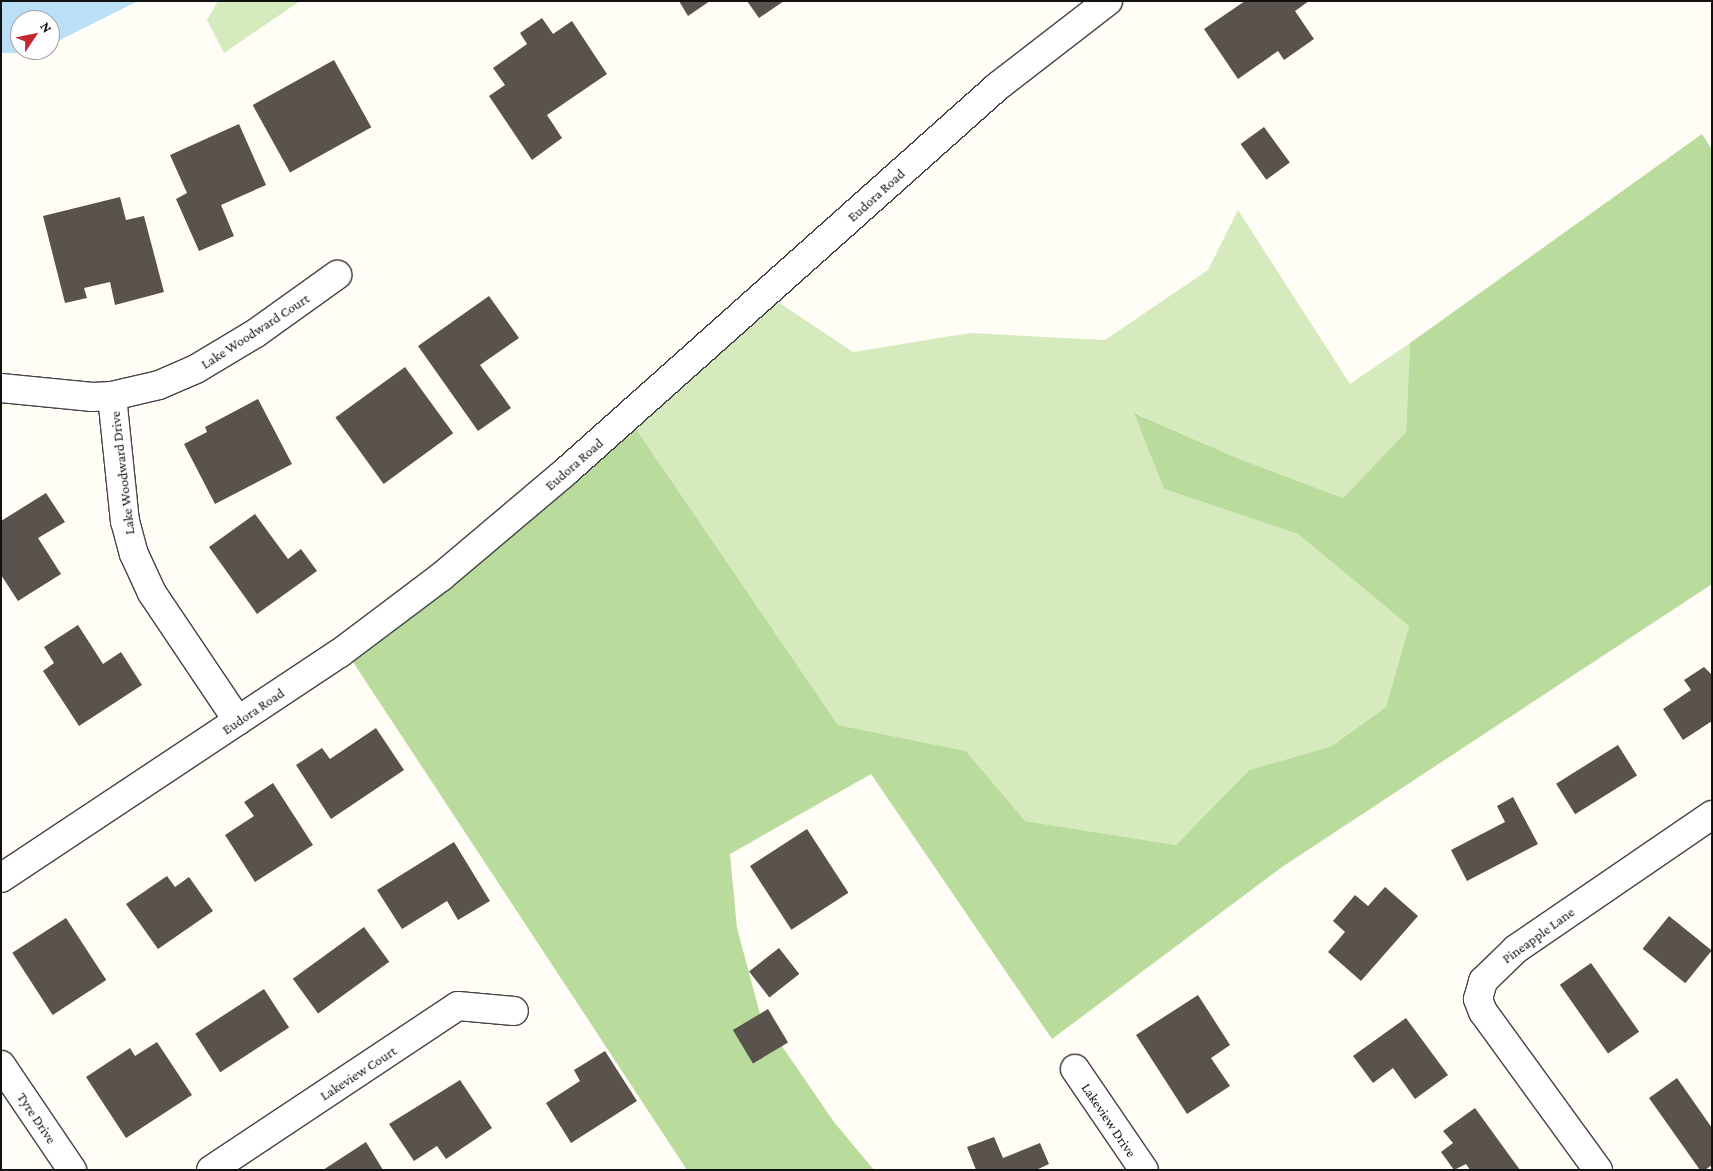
<!DOCTYPE html>
<html>
<head>
<meta charset="utf-8">
<style>
	body { margin:0 }
	#map { position:relative; width:1713px; height:1171px; overflow:hidden; background:#fffdf5; font-family:"Crimson Pro",serif }
	div>[style] { position:absolute }
	.green>* { inset:0; background:#d5ebbd }
	.forest>* { inset:0; background:#b9dc9c }
	.water>* { inset:0; background:#b9e0f7 }
	.building>* { inset:0; background:#5a524d; transform-origin:0 0 }
	.roads { filter:drop-shadow(1px 0 #444) drop-shadow(-1px 0 #444) drop-shadow(0 1px #444) drop-shadow(0 -1px #444) }
	.minor>* { height:28px; margin:-14px; padding:0 14px; transform-origin:14px; border-radius:14px; background:#fff }
	span { translate:-50% -50%; white-space:nowrap; text-align:center; line-height:1.15; -webkit-text-stroke:5px #fff; paint-order:stroke }
	.street-label { font-size:14px; color:#111 }
	.frame { position:absolute; inset:0; border:2px solid #111; pointer-events:none }
	.north { position:absolute; left:10px; top:10px; width:50px; height:50px; box-sizing:border-box; background:#fff; border:1px solid #a0a0a0; border-radius:50%; rotate:56deg; font-size:14px; font-weight:700; line-height:20px; text-align:center; color:#111 }
	.north::after { content:''; display:block; margin:auto; width:18px; height:22px; background:#c4262e; clip-path:polygon(50% 0,100% 100%,50% 72%,0 100%) }
</style>
</head>
<body>
<div id="map">
	<div class="green">
		<i style="clip-path:polygon(218px 1px,300px 1px,224px 53px,207px 20px)"></i>
		<i style="clip-path:polygon(1238px 210px,1350px 384px,1410px 343px,1406px 432px,1343px 498px,1237px 458px,1135px 413px,1164px 489px,1298px 534px,1409px 626px,1386px 707px,1332px 746px,1249px 770px,1176px 845px,1025px 821px,966px 751px,838px 725px,636px 429px,778px 302px,853px 352px,970px 333px,1105px 340px,1208px 270px)"></i>
	</div>
	<div class="forest">
		<i style="clip-path:polygon(1702px 134px,1712px 150px,1712px 584px,1282px 867px,1052px 1039px,871px 774px,730px 854px,737px 928px,760px 1014px,834px 1122px,874px 1170px,687px 1170px,353px 662px,450px 589px,636px 429px,838px 725px,966px 751px,1025px 821px,1176px 845px,1249px 770px,1332px 746px,1386px 707px,1409px 626px,1298px 534px,1164px 489px,1134px 413px,1237px 458px,1343px 498px,1406px 432px,1410px 343px)"></i>
	</div>
	<div class="water">
		<i style="clip-path:polygon(1px 1px,138px 1px,50px 45px,50px 20px,20px 20px,20px 50px,39px 50px,33px 53px,1px 53px)"></i>
	</div>
	<div class="building">
		<i style="clip-path:polygon(679px 1px,710px 1px,688px 16px)"></i>
		<i style="clip-path:polygon(747px 1px,784px 1px,759px 18px)"></i>
		<i style="clip-path:polygon(1245px 1px,1309px 1px,1295px 11px,1314px 39px,1284px 60px,1278px 51px,1238px 79px,1204px 29px)"></i>
		<i style="clip-path:polygon(542px 18px,553px 34px,572px 21px,607px 74px,547px 115px,562px 138px,532px 160px,489px 96px,505px 85px,493px 68px,527px 44px,520px 33px)"></i>
		<i style="left:334px;top:60px;width:77px;height:93px;rotate:61deg"></i>
		<i style="clip-path:polygon(239px 124px,266px 185px,221px 205px,234px 236px,199px 251px,176px 199px,187px 193px,170px 155px)"></i>
		<i style="left:1264px;top:127px;width:44px;height:29px;rotate:54deg"></i>
		<i style="clip-path:polygon(120px 197px,126px 220px,144px 216px,164px 292px,115px 305px,110px 282px,84px 288px,87px 298px,65px 303px,43px 216px)"></i>
		<i style="clip-path:polygon(489px 296px,519px 338px,480px 365px,511px 408px,478px 431px,418px 346px)"></i>
		<i style="left:405px;top:367px;width:82px;height:86px;rotate:54deg"></i>
		<i style="clip-path:polygon(258px 399px,292px 464px,215px 504px,184px 444px,207px 432px,205px 427px)"></i>
		<i style="clip-path:polygon(46px 493px,65px 522px,38px 538px,61px 574px,18px 601px,1px 575px,1px 521px)"></i>
		<i style="clip-path:polygon(255px 514px,288px 559px,301px 549px,317px 571px,257px 614px,209px 547px)"></i>
		<i style="clip-path:polygon(78px 625px,103px 664px,121px 652px,142px 685px,79px 726px,43px 671px,54px 663px,44px 647px)"></i>
		<i style="clip-path:polygon(1704px 667px,1712px 675px,1712px 721px,1683px 740px,1663px 709px,1691px 690px,1684px 680px)"></i>
		<i style="clip-path:polygon(376px 728px,404px 770px,331px 819px,296px 765px,322px 748px,330px 759px)"></i>
		<i style="left:1618px;top:745px;width:36px;height:73px;rotate:58deg"></i>
		<i style="clip-path:polygon(273px 783px,313px 845px,255px 882px,225px 835px,254px 816px,244px 802px)"></i>
		<i style="clip-path:polygon(1513px 797px,1538px 844px,1467px 881px,1451px 850px,1505px 822px,1497px 806px)"></i>
		<i style="left:807px;top:829px;width:76px;height:68px;rotate:57deg"></i>
		<i style="clip-path:polygon(454px 842px,490px 901px,458px 920px,447px 901px,402px 929px,377px 890px)"></i>
		<i style="clip-path:polygon(167px 876px,175px 887px,189px 877px,213px 911px,158px 949px,126px 904px)"></i>
		<i style="clip-path:polygon(1385px 887px,1418px 916px,1361px 981px,1328px 952px,1345px 932px,1333px 921px,1355px 895px,1368px 906px)"></i>
		<i style="left:1669px;top:916px;width:55px;height:42px;rotate:39deg"></i>
		<i style="left:66px;top:918px;width:74px;height:64px;rotate:57deg"></i>
		<i style="left:364px;top:927px;width:43px;height:88px;rotate:54deg"></i>
		<i style="left:779px;top:948px;width:33px;height:38px;rotate:52deg"></i>
		<i style="left:1591px;top:963px;width:84px;height:38px;rotate:55deg"></i>
		<i style="left:264px;top:989px;width:46px;height:82px;rotate:57deg"></i>
		<i style="clip-path:polygon(1198px 995px,1230px 1045px,1211px 1058px,1230px 1086px,1187px 1114px,1136px 1035px)"></i>
		<i style="left:768px;top:1009px;width:39px;height:41px;rotate:59deg"></i>
		<i style="clip-path:polygon(1406px 1018px,1448px 1075px,1415px 1099px,1393px 1068px,1373px 1083px,1353px 1056px)"></i>
		<i style="clip-path:polygon(157px 1042px,192px 1095px,126px 1138px,86px 1077px,130px 1048px,135px 1056px)"></i>
		<i style="clip-path:polygon(605px 1051px,637px 1101px,571px 1143px,546px 1103px,580px 1081px,574px 1070px)"></i>
		<i style="clip-path:polygon(1677px 1078px,1712px 1128px,1712px 1165px,1705px 1170px,1700px 1170px,1649px 1098px)"></i>
		<i style="clip-path:polygon(460px 1080px,492px 1128px,446px 1159px,437px 1146px,414px 1161px,389px 1124px)"></i>
		<i style="clip-path:polygon(1475px 1108px,1520px 1170px,1470px 1170px,1466px 1164px,1454px 1170px,1441px 1152px,1453px 1143px,1443px 1131px)"></i>
		<i style="clip-path:polygon(994px 1137px,1003px 1158px,1040px 1143px,1049px 1164px,1036px 1170px,976px 1170px,967px 1147px)"></i>
		<i style="clip-path:polygon(366px 1142px,383px 1170px,323px 1170px)"></i>
	</div>
	<div class="roads">
		<div class="minor">
			<i style="left:1px;top:388px;width:92px;rotate:5.6deg"></i>
			<i style="left:93px;top:397px;width:19px;rotate:-3deg"></i>
			<i style="left:112px;top:396px;width:48px;rotate:-13.2deg"></i>
			<i style="left:159px;top:385px;width:40px;rotate:-23.4deg"></i>
			<i style="left:196px;top:369px;width:70px;rotate:-31deg"></i>
			<i style="left:256px;top:333px;width:100px;rotate:-35.6deg"></i>
			<i style="left:112px;top:396px;width:126px;rotate:84.1deg"></i>
			<i style="left:125px;top:521px;width:34px;rotate:75deg"></i>
			<i style="left:134px;top:554px;width:43px;rotate:65.2deg"></i>
			<i style="left:152px;top:593px;width:154px;rotate:56.1deg"></i>
			<i style="left:1px;top:878px;width:407px;rotate:-33.6deg"></i>
			<i style="left:340px;top:653px;width:126px;rotate:-37deg"></i>
			<i style="left:441px;top:577px;width:160px;rotate:-40.2deg"></i>
			<i style="left:563px;top:474px;width:583px;rotate:-41.73deg"></i>
			<i style="left:998px;top:86px;width:139px;rotate:-37.7deg"></i>
			<i style="left:1px;top:1065px;width:127px;rotate:55.9deg"></i>
			<i style="left:1075px;top:1069px;width:122px;rotate:55.7deg"></i>
			<i style="left:211px;top:1170px;width:296px;rotate:-33.6deg"></i>
			<i style="left:458px;top:1006px;width:56px;rotate:5.1deg"></i>
			<i style="left:1598px;top:1170px;width:195px;rotate:-126deg"></i>
			<i style="left:1483px;top:1012px;width:14px;rotate:-111deg"></i>
			<i style="left:1478px;top:999px;width:19px;rotate:-74deg"></i>
			<i style="left:1483px;top:981px;width:46px;rotate:-44.1deg"></i>
			<i style="left:1516px;top:949px;width:237px;rotate:-34.4deg"></i>
		</div>
	</div>
	<div class="street-label">
		<span style="left:876px;top:195px;rotate:-42deg">Eudora Road</span>
		<span style="left:255px;top:331px;rotate:-33deg">Lake Woodward Court</span>
		<span style="left:574px;top:464px;rotate:-41deg">Eudora Road</span>
		<span style="left:122px;top:473px;rotate:-97deg">Lake Woodward Drive</span>
		<span style="left:253px;top:711px;rotate:-34deg">Eudora Road</span>
		<span style="left:1538px;top:935px;rotate:-36deg">Pineapple Lane</span>
		<span style="left:358px;top:1073px;rotate:-33deg">Lakeview Court</span>
		<span style="left:37px;top:1118px;rotate:56deg">Tyre Drive</span>
		<span style="left:1109px;top:1120px;rotate:56deg">Lakeview Drive</span>
	</div>
	<div class="frame"></div>
	<div class="north">N</div>
</div>
</body>
</html>
